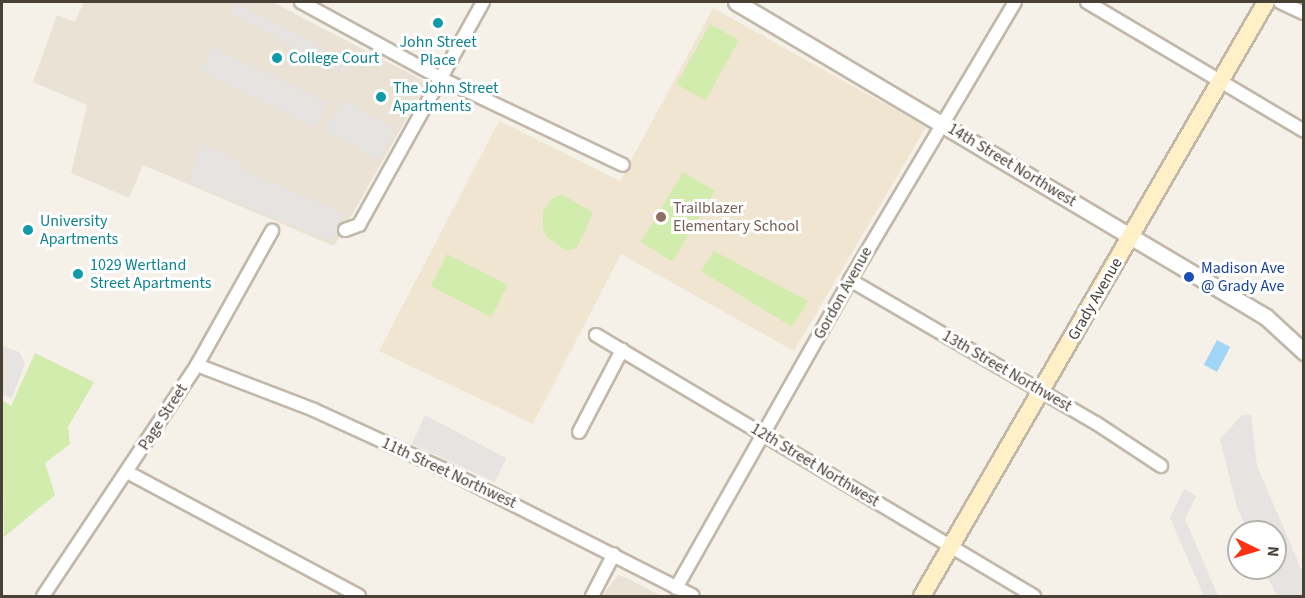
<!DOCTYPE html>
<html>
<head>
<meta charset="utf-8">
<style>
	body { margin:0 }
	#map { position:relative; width:1305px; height:598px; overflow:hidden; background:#f5f0e8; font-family:"Source Sans 3",sans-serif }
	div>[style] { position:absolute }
	.residential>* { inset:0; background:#e9e2d5 }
	.education>* { inset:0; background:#efe5d1 }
	.green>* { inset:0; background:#d2ecae; transform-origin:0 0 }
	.parking>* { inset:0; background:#e6e3e0; transform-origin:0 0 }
	.water>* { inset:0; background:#a0d5f5; transform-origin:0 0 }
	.roads { filter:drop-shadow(2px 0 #c1b8a9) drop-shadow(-2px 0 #c1b8a9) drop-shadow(0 2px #c1b8a9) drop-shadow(0 -2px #c1b8a9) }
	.minor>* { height:12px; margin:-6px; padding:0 6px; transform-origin:6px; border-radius:6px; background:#fff }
	.tertiary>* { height:15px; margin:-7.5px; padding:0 7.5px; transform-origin:7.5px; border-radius:7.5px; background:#fff }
	.secondary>* { height:16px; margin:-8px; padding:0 8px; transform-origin:8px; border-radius:8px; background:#fff0c7 }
	.dots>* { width:16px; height:16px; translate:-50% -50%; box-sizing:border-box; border:3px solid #fff; border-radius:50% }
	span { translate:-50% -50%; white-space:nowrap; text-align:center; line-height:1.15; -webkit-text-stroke:6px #fff; paint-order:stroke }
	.culture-label { font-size:16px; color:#0d838f }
	.left { translate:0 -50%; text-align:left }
	.street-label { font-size:16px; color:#494136 }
	.education-label { font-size:16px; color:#785e54 }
	.transit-label { font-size:16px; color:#164399 }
	.frame { position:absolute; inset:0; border:3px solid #494136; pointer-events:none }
	.north { position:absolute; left:1227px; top:520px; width:60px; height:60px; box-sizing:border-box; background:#fff; border:2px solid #b6b3af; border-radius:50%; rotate:95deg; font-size:16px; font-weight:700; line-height:24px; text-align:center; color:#494136 }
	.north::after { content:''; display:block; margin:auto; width:21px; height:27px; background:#ff3114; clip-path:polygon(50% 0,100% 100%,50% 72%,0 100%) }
</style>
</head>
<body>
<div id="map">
	<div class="residential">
		<i style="clip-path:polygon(84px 2px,272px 2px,422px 80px,424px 88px,334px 246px,143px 165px,129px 198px,71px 173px,87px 105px,33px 82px,57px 15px,75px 22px)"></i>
		<i style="clip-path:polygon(618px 575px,627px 578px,661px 596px,602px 596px)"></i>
	</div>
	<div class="education">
		<i style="clip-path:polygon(713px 8px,926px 127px,794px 351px,621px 254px,533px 424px,379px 351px,499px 121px,620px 181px)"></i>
	</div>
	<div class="green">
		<i style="left:710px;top:24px;width:33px;height:69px;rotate:29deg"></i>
		<i style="left:683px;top:172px;width:37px;height:82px;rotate:31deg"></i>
		<i style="clip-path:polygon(562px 194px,593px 213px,577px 248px,567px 251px,547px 237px,543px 228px,543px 212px,550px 200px)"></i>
		<i style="clip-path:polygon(714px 251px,808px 301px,792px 327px,701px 271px)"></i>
		<i style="left:447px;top:254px;width:68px;height:36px;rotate:27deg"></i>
		<i style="clip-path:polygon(35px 353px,94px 382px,68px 427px,70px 444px,45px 463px,55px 495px,4px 537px,2px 400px,11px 406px)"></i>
	</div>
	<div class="parking">
		<i style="left:236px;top:2px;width:129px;height:13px;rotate:28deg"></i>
		<i style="left:213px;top:47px;width:127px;height:27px;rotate:26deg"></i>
		<i style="left:342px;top:100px;width:60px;height:35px;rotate:28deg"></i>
		<i style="clip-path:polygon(200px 143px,241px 162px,241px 169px,343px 213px,331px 241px,190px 183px)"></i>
		<i style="clip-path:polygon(2px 346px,19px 352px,25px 363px,12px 398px,2px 395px)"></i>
		<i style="clip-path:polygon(425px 415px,506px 458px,495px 482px,412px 444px)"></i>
		<i style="clip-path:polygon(1242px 415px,1251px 415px,1257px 466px,1303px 573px,1303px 596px,1277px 596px,1263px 568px,1275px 568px,1275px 532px,1248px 532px,1237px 507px,1220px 439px)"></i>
		<i style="clip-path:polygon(1184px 489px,1196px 496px,1185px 519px,1218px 596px,1204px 596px,1170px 518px)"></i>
	</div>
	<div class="water">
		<i style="left:1217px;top:340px;width:15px;height:28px;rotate:28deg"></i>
	</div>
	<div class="roads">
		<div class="minor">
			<i style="left:301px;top:2px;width:161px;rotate:28.6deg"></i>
			<i style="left:442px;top:79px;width:200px;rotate:25.4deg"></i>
			<i style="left:1087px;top:2px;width:252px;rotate:30.7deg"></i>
			<i style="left:1280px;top:2px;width:26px;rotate:25deg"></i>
			<i style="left:345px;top:230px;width:15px;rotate:-20deg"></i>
			<i style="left:359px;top:225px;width:255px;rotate:-60.9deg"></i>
			<i style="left:850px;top:280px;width:285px;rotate:30.2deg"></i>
			<i style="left:1096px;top:423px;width:78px;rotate:33.5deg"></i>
			<i style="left:596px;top:335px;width:510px;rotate:30.79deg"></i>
			<i style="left:197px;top:365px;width:125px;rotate:21deg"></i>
			<i style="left:314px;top:410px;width:142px;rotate:24.6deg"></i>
			<i style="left:443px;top:469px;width:280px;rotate:26.9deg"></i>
			<i style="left:579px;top:432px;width:93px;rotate:-62.3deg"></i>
			<i style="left:127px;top:472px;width:263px;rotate:28.1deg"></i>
			<i style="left:676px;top:588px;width:354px;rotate:-60.5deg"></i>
			<i style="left:850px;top:280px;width:323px;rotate:-59.3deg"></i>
			<i style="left:43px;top:596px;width:278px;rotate:-56.3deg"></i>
			<i style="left:197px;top:365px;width:154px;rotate:-60.8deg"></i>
			<i style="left:592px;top:596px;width:47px;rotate:-62.4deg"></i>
		</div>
		<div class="tertiary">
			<i style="left:736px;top:2px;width:617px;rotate:30.72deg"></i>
			<i style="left:1266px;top:317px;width:52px;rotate:42.6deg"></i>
		</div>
		<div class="secondary">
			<i style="left:922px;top:596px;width:686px;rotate:-59.92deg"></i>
		</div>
	</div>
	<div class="dots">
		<i style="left:438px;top:23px;background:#0f9aa8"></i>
		<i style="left:277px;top:58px;background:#0f9aa8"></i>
		<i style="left:381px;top:97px;background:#0f9aa8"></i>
		<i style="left:661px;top:217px;background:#8d6e63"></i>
		<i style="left:28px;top:230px;background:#0f9aa8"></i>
		<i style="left:78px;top:274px;background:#0f9aa8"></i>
		<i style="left:1189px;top:277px;background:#1a4fb4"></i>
	</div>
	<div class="culture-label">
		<span style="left:438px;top:51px">John Street<br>Place</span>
		<span class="left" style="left:289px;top:58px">College Court</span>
		<span class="left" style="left:393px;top:97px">The John Street<br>Apartments</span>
		<span class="left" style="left:40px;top:230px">University<br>Apartments</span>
		<span class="left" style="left:90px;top:274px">1029 Wertland<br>Street Apartments</span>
	</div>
	<div class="street-label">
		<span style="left:1012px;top:165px;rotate:31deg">14th Street Northwest</span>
		<span style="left:843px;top:293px;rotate:-61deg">Gordon Avenue</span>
		<span style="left:1095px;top:299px;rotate:-60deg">Grady Avenue</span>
		<span style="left:1007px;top:371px;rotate:30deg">13th Street Northwest</span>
		<span style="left:163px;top:417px;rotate:-57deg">Page Street</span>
		<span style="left:815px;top:465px;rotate:31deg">12th Street Northwest</span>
		<span style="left:449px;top:473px;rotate:25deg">11th Street Northwest</span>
	</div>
	<div class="education-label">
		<span class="left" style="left:673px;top:217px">Trailblazer<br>Elementary School</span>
	</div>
	<div class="transit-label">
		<span class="left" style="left:1201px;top:277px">Madison Ave<br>@ Grady Ave</span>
	</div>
	<div class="frame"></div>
	<div class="north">N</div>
</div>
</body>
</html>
